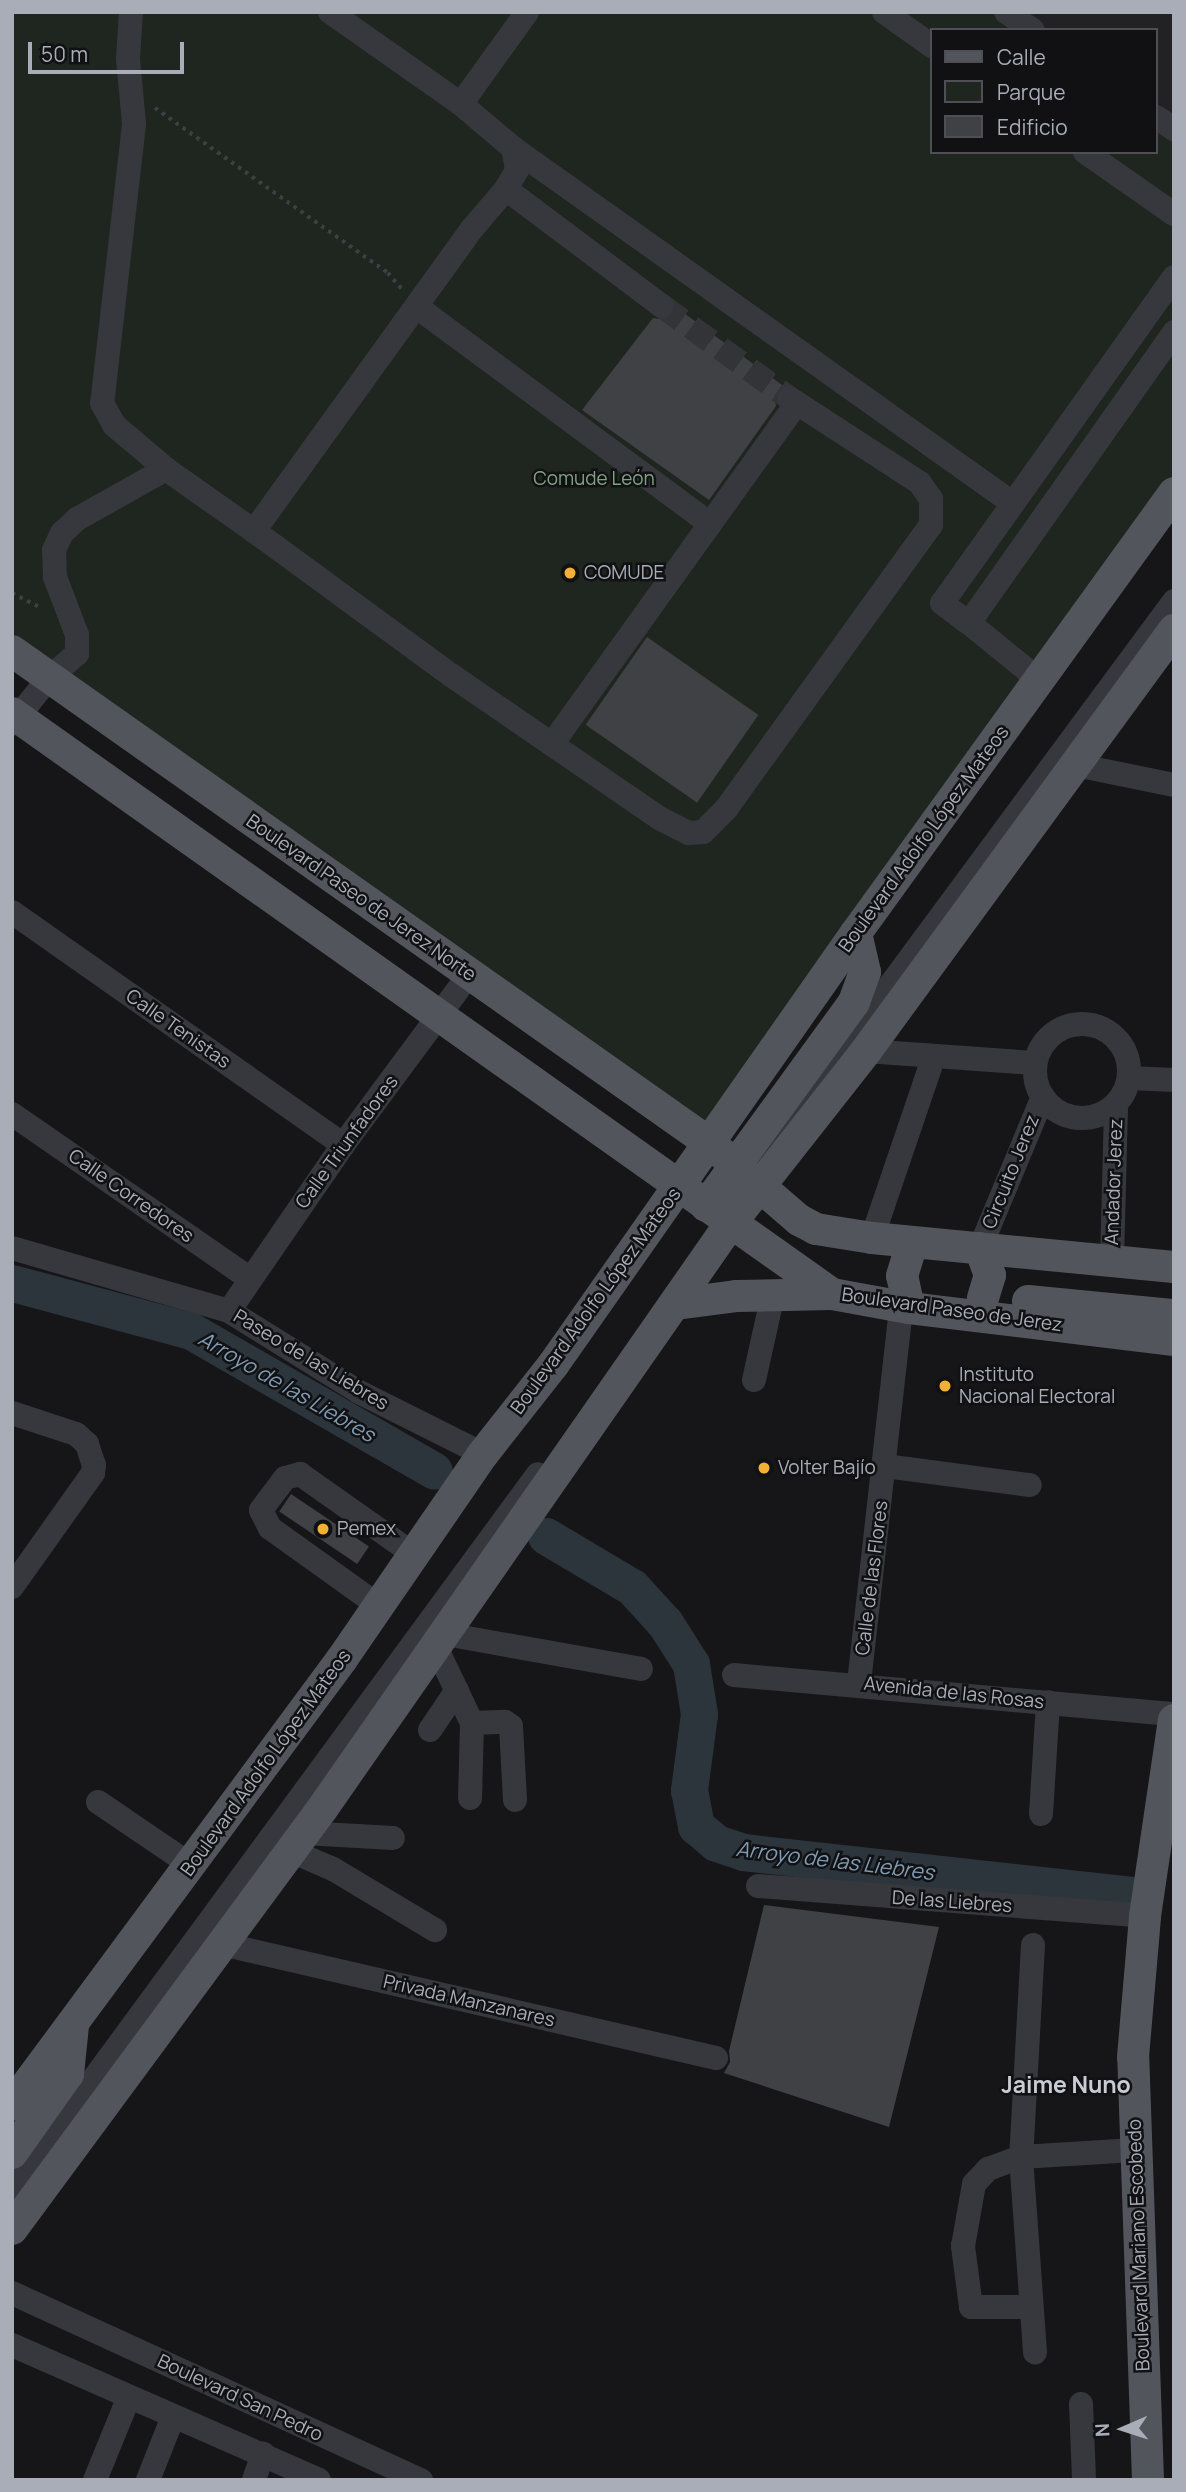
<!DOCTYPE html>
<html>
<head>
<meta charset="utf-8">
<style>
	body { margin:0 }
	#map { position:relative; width:1186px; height:2492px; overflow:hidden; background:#161618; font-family:Manrope,sans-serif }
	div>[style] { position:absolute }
	.built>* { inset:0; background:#222225 }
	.green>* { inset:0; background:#1e261f }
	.river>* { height:37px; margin:-18.5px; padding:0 18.5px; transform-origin:18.5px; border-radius:18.5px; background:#2c353c }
	.building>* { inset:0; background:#404145; transform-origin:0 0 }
	.minor-tunnel>* { height:24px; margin-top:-12px; transform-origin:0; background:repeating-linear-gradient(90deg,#333438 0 24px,transparent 0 36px) }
	.path>* { height:3.5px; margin-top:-1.75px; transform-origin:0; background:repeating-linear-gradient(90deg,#3d3f44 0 3.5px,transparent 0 8.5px) }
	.minor>* { height:24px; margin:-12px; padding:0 12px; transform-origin:12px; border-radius:12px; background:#37383d }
	.minor>.ring { margin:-12px; padding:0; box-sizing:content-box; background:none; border:24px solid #37383d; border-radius:50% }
	.major>* { height:32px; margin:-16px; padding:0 16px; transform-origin:16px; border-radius:16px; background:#53555c }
	.dots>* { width:19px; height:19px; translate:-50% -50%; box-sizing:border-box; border:4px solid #111113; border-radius:50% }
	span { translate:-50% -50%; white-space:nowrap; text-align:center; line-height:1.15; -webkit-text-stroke:5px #111113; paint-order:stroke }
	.park-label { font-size:19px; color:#7fa381 }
	.poi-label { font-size:19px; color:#a8adb8 }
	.left { translate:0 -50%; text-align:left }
	.street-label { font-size:19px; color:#a8adb8 }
	.water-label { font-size:21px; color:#7f9bb3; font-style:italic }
	.quarter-label { font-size:23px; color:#c9ccd4; font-weight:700 }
	.frame { position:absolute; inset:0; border:14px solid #a8adb8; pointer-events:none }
	.legend { position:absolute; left:930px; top:28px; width:228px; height:126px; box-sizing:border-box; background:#111113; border:2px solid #4d4f55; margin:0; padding:9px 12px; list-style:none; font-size:21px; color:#a8adb8 }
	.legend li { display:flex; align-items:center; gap:14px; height:35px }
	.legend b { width:35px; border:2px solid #4d4f55 }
	.north { position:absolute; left:1088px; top:2394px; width:70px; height:70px; -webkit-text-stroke:5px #111113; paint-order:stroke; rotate:267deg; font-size:19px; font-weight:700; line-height:28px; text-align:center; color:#a8adb8 }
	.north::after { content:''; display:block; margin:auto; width:24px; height:32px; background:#a8adb8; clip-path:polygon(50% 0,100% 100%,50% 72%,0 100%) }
	.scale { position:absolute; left:28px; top:42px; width:156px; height:32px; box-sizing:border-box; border:4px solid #a8adb8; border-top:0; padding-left:9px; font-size:21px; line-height:24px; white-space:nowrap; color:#a8adb8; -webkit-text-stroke:5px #111113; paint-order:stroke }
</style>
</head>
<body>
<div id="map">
	<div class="built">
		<i style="clip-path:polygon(971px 12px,1174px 12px,1174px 168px,1156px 152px,1156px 30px,994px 30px)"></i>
	</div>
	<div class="green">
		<i style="clip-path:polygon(12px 12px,995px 12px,1022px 30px,932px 30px,932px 152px,1156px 152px,1156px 115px,1174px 126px,1174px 509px,713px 1139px,12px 637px)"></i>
	</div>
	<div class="river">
		<i style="left:12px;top:1283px;width:185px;rotate:15deg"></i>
		<i style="left:191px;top:1331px;width:280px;rotate:29.9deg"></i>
		<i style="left:546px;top:1536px;width:100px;rotate:30.7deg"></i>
		<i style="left:632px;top:1587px;width:49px;rotate:47.5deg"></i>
		<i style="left:665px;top:1623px;width:49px;rotate:57.6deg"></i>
		<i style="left:691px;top:1664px;width:51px;rotate:80.9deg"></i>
		<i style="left:699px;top:1714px;width:77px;rotate:97.5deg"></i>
		<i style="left:689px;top:1790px;width:37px;rotate:79deg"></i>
		<i style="left:696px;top:1826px;width:26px;rotate:40deg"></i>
		<i style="left:716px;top:1843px;width:28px;rotate:18deg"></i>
		<i style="left:743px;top:1852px;width:389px;rotate:6.3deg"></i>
	</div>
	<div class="building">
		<i style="clip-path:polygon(677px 308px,782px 385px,774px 397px,776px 406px,709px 500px,582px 410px,653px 318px,667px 320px)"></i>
		<i style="left:647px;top:637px;width:136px;height:107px;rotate:35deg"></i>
		<i style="left:291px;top:1494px;width:94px;height:21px;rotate:34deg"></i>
		<i style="clip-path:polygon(764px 1905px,939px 1927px,889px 2127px,724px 2073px,730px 2062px,729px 2051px)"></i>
	</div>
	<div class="minor-tunnel">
		<i style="left:662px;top:306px;width:157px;rotate:35.9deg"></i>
	</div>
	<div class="path">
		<i style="left:155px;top:108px;width:286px;rotate:35.3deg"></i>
		<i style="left:388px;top:273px;width:21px;rotate:49deg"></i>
		<i style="left:12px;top:593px;width:34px;rotate:27deg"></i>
	</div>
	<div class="minor">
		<i style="left:131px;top:12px;width:47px;rotate:93.7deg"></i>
		<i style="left:128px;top:59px;width:65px;rotate:84.7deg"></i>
		<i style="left:134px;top:124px;width:281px;rotate:96.5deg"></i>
		<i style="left:102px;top:403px;width:25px;rotate:61deg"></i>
		<i style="left:114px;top:425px;width:68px;rotate:40.2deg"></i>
		<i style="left:330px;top:12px;width:160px;rotate:35.1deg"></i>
		<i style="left:884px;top:12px;width:59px;rotate:35.3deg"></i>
		<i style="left:1006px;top:12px;width:32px;rotate:34deg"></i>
		<i style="left:1156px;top:117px;width:22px;rotate:34deg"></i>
		<i style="left:513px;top:148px;width:611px;rotate:35.41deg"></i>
		<i style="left:1085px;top:152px;width:108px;rotate:34.9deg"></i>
		<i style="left:506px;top:189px;width:195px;rotate:36.9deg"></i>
		<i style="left:1174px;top:277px;width:400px;rotate:125.4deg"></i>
		<i style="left:942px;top:603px;width:34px;rotate:37deg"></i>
		<i style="left:969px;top:623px;width:356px;rotate:-54.8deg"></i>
		<i style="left:417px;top:307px;width:365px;rotate:36.5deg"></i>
		<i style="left:254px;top:531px;width:244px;rotate:36.2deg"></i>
		<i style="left:451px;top:675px;width:252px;rotate:34.5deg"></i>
		<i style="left:659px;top:818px;width:33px;rotate:27deg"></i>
		<i style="left:688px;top:833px;width:15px;rotate:-4deg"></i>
		<i style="left:703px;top:832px;width:33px;rotate:-45deg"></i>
		<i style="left:726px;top:809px;width:350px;rotate:-54.2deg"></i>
		<i style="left:931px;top:525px;width:26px;rotate:-90deg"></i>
		<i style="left:931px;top:499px;width:19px;rotate:-125deg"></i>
		<i style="left:920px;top:483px;width:156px;rotate:-147deg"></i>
		<i style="left:969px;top:623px;width:89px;rotate:39.1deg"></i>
		<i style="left:12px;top:724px;width:59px;rotate:-51.2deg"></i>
		<i style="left:49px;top:678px;width:37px;rotate:-41deg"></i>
		<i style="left:77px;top:654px;width:19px;rotate:-90deg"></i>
		<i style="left:77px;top:635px;width:62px;rotate:-110.8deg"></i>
		<i style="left:55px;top:577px;width:27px;rotate:-92deg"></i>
		<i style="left:54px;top:550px;width:19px;rotate:-65deg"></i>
		<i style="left:62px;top:533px;width:21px;rotate:-43deg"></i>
		<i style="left:77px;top:519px;width:102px;rotate:-29.3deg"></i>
		<i style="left:166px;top:469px;width:108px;rotate:35.2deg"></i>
		<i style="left:254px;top:531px;width:371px;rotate:-54.2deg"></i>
		<i style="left:471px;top:230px;width:54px;rotate:-49.5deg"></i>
		<i style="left:506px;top:189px;width:22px;rotate:-60deg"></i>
		<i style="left:517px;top:170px;width:22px;rotate:-100deg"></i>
		<i style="left:513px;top:148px;width:68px;rotate:-139.8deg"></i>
		<i style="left:461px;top:104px;width:113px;rotate:-54.3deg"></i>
		<i style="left:552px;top:744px;width:418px;rotate:-54.3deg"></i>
		<i style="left:1076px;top:765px;width:100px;rotate:11.5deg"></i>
		<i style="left:12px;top:912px;width:405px;rotate:35.1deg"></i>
		<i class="ring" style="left:1035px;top:1024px;width:70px;height:70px"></i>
		<i style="left:866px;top:1051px;width:169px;rotate:4.1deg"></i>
		<i style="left:1129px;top:1078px;width:45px;rotate:2.5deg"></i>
		<i style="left:12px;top:1114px;width:290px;rotate:34.7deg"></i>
		<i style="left:749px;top:1176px;width:715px;rotate:-53.53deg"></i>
		<i style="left:872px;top:1238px;width:192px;rotate:-71.2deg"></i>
		<i style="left:12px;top:1248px;width:226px;rotate:16.2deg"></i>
		<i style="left:229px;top:1311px;width:153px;rotate:31.9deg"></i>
		<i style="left:359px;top:1392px;width:139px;rotate:26.6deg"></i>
		<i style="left:980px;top:1248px;width:164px;rotate:-67.4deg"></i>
		<i style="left:1112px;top:1261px;width:157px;rotate:-88.5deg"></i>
		<i style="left:229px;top:1311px;width:201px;rotate:-55.5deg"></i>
		<i style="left:343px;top:1145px;width:212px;rotate:-53.5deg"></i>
		<i style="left:754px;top:1380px;width:88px;rotate:-77.5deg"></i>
		<i style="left:12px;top:1413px;width:67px;rotate:18.2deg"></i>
		<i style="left:76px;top:1434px;width:15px;rotate:42deg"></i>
		<i style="left:87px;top:1444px;width:22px;rotate:72deg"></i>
		<i style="left:94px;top:1465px;width:8px;rotate:97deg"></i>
		<i style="left:93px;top:1473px;width:140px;rotate:125.4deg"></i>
		<i style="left:885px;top:1466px;width:146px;rotate:7.5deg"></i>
		<i style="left:379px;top:1606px;width:134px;rotate:-144.4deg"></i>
		<i style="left:270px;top:1528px;width:20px;rotate:-117deg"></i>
		<i style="left:261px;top:1510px;width:40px;rotate:-53deg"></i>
		<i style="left:285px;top:1478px;width:16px;rotate:-15deg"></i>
		<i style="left:300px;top:1474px;width:141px;rotate:35.2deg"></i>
		<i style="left:445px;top:1634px;width:199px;rotate:10.1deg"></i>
		<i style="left:436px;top:1647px;width:84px;rotate:64.7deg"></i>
		<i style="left:472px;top:1723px;width:75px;rotate:91.5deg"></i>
		<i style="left:734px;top:1675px;width:442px;rotate:5.1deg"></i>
		<i style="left:859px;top:1683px;width:378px;rotate:-83.6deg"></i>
		<i style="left:472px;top:1723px;width:33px;rotate:-2deg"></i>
		<i style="left:505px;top:1722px;width:7px;rotate:34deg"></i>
		<i style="left:511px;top:1726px;width:74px;rotate:86.9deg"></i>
		<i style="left:430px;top:1730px;width:48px;rotate:-56deg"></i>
		<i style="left:98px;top:1802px;width:114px;rotate:34.2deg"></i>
		<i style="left:1041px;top:1814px;width:112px;rotate:-86.4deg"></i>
		<i style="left:304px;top:1833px;width:89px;rotate:3.2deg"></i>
		<i style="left:291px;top:1851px;width:46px;rotate:23.2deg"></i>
		<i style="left:333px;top:1869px;width:119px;rotate:30.9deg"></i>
		<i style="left:758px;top:1886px;width:388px;rotate:4.4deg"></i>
		<i style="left:222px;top:1944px;width:507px;rotate:12.99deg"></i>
		<i style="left:1033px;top:1945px;width:212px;rotate:93.2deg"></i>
		<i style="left:1021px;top:2157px;width:196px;rotate:85.9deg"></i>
		<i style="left:12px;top:2190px;width:888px;rotate:-53.7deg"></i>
		<i style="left:12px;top:2293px;width:450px;rotate:24.6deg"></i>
		<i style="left:1030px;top:2307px;width:59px;rotate:180deg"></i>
		<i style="left:971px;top:2307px;width:62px;rotate:-97.5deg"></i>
		<i style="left:963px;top:2246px;width:63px;rotate:-79.9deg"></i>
		<i style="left:974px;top:2184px;width:21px;rotate:-47deg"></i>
		<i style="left:988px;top:2169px;width:35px;rotate:-20deg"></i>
		<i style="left:1021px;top:2157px;width:114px;rotate:-3.5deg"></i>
		<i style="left:12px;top:2345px;width:335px;rotate:23.7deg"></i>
		<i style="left:1081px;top:2404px;width:76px;rotate:87.7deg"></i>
		<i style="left:95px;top:2480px;width:87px;rotate:-67.8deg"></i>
		<i style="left:148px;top:2480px;width:68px;rotate:-68.4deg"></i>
		<i style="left:254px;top:2480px;width:28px;rotate:-71deg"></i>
	</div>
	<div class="major">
		<i style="left:12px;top:651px;width:855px;rotate:35.2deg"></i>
		<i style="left:711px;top:1144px;width:116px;rotate:40.8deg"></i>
		<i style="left:799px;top:1220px;width:19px;rotate:28deg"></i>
		<i style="left:816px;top:1229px;width:57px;rotate:9.1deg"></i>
		<i style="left:872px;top:1238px;width:303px;rotate:5.5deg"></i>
		<i style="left:12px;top:713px;width:1005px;rotate:35.32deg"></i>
		<i style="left:832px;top:1294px;width:78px;rotate:10.3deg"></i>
		<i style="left:909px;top:1308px;width:267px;rotate:6.9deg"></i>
		<i style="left:706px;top:1206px;width:252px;rotate:-54deg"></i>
		<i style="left:854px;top:1002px;width:32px;rotate:-70deg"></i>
		<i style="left:865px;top:972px;width:40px;rotate:-103deg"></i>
		<i style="left:980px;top:1248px;width:29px;rotate:70deg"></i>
		<i style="left:990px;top:1275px;width:24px;rotate:107deg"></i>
		<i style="left:1028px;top:1301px;width:147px;rotate:5.5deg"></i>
		<i style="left:676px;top:1304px;width:62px;rotate:-7.5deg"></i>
		<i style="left:737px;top:1296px;width:95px;rotate:-1.2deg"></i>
		<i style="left:909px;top:1308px;width:33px;rotate:-102deg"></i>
		<i style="left:902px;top:1276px;width:34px;rotate:-73deg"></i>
		<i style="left:12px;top:2105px;width:555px;rotate:-53.5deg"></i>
		<i style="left:342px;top:1659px;width:249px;rotate:-55.5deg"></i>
		<i style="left:483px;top:1454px;width:113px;rotate:-51.8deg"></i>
		<i style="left:553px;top:1365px;width:528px;rotate:-54.95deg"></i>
		<i style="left:856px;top:933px;width:543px;rotate:-54.14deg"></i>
		<i style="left:12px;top:2153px;width:97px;rotate:-54.7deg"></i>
		<i style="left:68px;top:2074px;width:48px;rotate:-84.1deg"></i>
		<i style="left:12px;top:2229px;width:522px;rotate:-53.57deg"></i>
		<i style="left:322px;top:1809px;width:713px;rotate:-55.11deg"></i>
		<i style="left:730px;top:1224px;width:220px;rotate:-51.8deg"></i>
		<i style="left:866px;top:1051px;width:522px;rotate:-53.81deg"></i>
		<i style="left:1148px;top:2480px;width:423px;rotate:-92deg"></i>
		<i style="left:1133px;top:2057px;width:142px;rotate:-85.1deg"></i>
		<i style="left:1145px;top:1916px;width:198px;rotate:-81.6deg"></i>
	</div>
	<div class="dots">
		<i style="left:570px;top:573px;background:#f2b134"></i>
		<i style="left:945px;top:1386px;background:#f2b134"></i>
		<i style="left:764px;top:1468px;background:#f2b134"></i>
		<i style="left:323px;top:1529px;background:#f2b134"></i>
	</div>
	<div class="park-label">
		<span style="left:594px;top:479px">Comude León</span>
	</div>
	<div class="poi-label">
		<span class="left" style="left:584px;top:573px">COMUDE</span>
		<span class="left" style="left:959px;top:1386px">Instituto<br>Nacional Electoral</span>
		<span class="left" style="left:778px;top:1468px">Volter Bajío</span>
		<span class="left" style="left:337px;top:1529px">Pemex</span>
	</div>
	<div class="street-label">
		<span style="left:924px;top:839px;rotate:-54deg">Boulevard Adolfo López Mateos</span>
		<span style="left:361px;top:898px;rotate:35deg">Boulevard Paseo de Jerez Norte</span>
		<span style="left:178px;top:1029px;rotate:35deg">Calle Tenistas</span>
		<span style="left:347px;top:1142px;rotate:-54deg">Calle Triunfadores</span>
		<span style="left:1011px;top:1172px;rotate:-68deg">Circuito Jerez</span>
		<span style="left:1114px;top:1182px;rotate:-88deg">Andador Jerez</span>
		<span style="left:131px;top:1196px;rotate:35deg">Calle Corredores</span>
		<span style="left:596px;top:1301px;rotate:-54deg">Boulevard Adolfo López Mateos</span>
		<span style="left:952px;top:1310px;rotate:8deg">Boulevard Paseo de Jerez</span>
		<span style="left:311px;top:1360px;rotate:31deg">Paseo de las Liebres</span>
		<span style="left:872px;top:1578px;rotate:-83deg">Calle de las Flores</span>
		<span style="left:954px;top:1693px;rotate:6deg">Avenida de las Rosas</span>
		<span style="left:266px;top:1763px;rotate:-54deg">Boulevard Adolfo López Mateos</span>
		<span style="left:952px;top:1902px;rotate:4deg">De las Liebres</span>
		<span style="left:469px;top:2001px;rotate:13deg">Privada Manzanares</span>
		<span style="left:1139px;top:2245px;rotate:-92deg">Boulevard Mariano Escobedo</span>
		<span style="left:240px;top:2398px;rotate:25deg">Boulevard San Pedro</span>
	</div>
	<div class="water-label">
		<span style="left:287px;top:1386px;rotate:30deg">Arroyo de las Liebres</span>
		<span style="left:835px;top:1860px;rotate:7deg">Arroyo de las Liebres</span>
	</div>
	<div class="quarter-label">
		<span style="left:1066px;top:2084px">Jaime Nuno</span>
	</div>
	<div class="frame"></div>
	<ul class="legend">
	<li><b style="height:9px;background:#53555c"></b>Calle</li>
	<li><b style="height:19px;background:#1e261f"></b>Parque</li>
	<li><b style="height:19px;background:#404145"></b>Edificio</li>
	</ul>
	<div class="north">N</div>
	<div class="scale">50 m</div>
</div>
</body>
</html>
